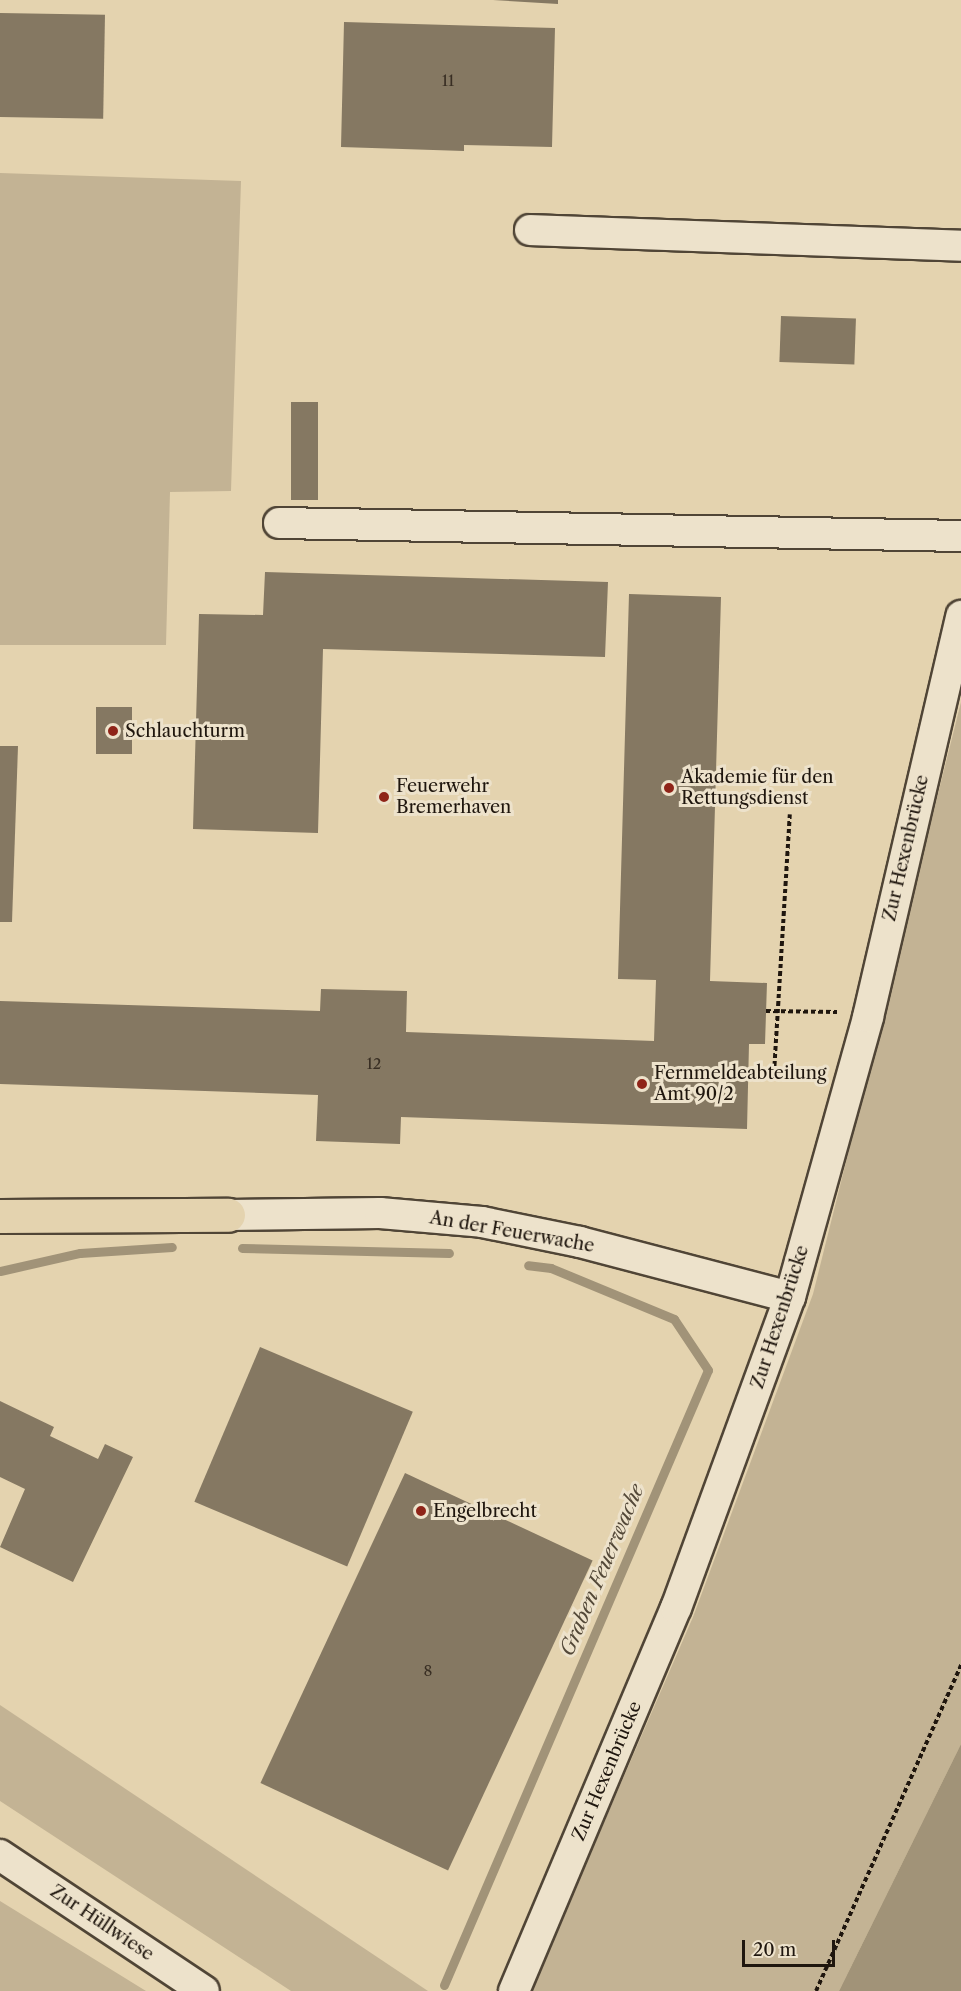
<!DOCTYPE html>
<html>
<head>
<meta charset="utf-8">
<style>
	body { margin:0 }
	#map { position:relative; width:961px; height:1991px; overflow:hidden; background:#e4d3af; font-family:"Libre Caslon Text",serif }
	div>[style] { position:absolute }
	.green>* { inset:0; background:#c3b394 }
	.water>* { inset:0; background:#a19378 }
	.stream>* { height:9px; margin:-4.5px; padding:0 4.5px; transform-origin:4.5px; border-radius:4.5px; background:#a19378 }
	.building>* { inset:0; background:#857862; transform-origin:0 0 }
	.path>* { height:4px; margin-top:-2px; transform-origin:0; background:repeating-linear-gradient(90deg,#1f160e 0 4.5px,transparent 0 7.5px) }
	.roads { filter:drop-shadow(2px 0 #504536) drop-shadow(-2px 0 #504536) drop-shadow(0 2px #504536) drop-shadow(0 -2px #504536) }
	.minor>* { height:30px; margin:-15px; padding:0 15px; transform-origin:15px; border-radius:15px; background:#ede2cb }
	.highway>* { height:33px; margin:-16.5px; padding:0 16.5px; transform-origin:16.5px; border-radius:16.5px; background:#e4d3af }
	.dots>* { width:16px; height:16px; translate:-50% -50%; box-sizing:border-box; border:3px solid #ede2cb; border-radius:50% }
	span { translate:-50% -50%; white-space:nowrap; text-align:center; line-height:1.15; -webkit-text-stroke:6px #ede2cb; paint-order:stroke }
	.number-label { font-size:15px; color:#382e23 }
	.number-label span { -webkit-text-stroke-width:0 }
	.poi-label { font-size:18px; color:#1f160e }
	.left { translate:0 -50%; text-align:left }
	.street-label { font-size:18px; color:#1f160e }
	.water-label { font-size:20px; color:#534838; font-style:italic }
	.scale { position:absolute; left:742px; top:1940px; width:93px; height:27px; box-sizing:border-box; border:3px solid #1f160e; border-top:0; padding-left:8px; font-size:18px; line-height:21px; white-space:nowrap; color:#1f160e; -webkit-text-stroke:4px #ede2cb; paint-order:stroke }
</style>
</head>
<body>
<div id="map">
	<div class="green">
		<i style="clip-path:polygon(0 173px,241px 181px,231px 491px,170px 492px,166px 645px,0 645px)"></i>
		<i style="clip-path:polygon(961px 702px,961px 1744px,839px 1991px,531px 1991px,693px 1617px,813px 1294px)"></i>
		<i style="clip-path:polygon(0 1705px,428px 1991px,291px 1991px,0 1801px)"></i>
		<i style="clip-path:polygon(0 1901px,146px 1991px,0 1991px)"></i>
	</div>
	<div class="water">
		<i style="clip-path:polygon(961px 1744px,961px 1991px,839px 1991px)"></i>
	</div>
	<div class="stream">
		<i style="left:242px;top:1248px;width:207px;rotate:1.4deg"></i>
		<i style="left:0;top:1271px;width:82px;rotate:-12.7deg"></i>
		<i style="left:80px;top:1253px;width:92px;rotate:-3.7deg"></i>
		<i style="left:444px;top:1985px;width:669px;rotate:-66.77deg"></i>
		<i style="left:708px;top:1370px;width:61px;rotate:-123.7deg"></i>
		<i style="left:674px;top:1319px;width:133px;rotate:-157.5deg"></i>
		<i style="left:551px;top:1268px;width:23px;rotate:-173deg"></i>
	</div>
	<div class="building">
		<i style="clip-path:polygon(493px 0,558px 0,558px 4px)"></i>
		<i style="left:0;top:13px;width:105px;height:104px;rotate:1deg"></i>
		<i style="clip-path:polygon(344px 22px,555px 28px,552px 147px,464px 145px,464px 151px,341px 147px)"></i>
		<i style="left:781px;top:316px;width:75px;height:46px;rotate:2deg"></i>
		<i style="left:291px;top:402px;width:27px;height:98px"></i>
		<i style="clip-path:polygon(265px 572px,608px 582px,605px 657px,323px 649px,318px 833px,193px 829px,199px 614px,263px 615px)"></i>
		<i style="clip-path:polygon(629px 594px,721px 597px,710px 981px,767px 983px,765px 1044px,749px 1044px,747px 1129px,401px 1117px,400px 1144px,316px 1141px,318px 1095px,0 1084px,0 1001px,320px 1011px,321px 989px,407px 991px,406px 1032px,654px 1041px,656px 980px,618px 979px)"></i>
		<i style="left:96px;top:707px;width:36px;height:47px"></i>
		<i style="clip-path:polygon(0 746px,18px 746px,12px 922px,0 922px)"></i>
		<i style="left:260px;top:1347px;width:166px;height:168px;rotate:23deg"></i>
		<i style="clip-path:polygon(0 1401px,54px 1427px,50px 1436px,98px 1459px,105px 1444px,133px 1457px,73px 1582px,0 1547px,25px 1489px,0 1477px)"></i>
		<i style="left:405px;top:1473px;width:207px;height:342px;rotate:25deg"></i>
	</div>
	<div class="path">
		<i style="left:766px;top:1011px;width:71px;rotate:0.8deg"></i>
		<i style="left:774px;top:1073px;width:259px;rotate:-86.5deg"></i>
		<i style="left:816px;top:1991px;width:357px;rotate:-66deg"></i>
	</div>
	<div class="roads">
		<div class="minor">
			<i style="left:530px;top:230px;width:431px;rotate:2.1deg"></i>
			<i style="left:279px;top:523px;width:682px;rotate:1.09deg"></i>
			<i style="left:228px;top:1215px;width:152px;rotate:-0.8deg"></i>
			<i style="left:380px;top:1213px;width:102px;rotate:5deg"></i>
			<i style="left:482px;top:1222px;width:100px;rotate:11.5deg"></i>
			<i style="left:580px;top:1242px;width:217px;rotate:14.7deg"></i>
			<i style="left:0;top:1855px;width:245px;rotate:33.7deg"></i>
			<i style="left:514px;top:1991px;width:416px;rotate:-67.1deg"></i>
			<i style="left:676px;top:1608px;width:331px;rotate:-69.9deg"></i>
			<i style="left:790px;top:1297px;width:291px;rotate:-74.4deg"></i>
			<i style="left:868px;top:1017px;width:412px;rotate:-76.9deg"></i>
		</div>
		<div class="highway">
			<i style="left:0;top:1216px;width:228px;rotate:-0.3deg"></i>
		</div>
	</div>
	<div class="dots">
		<i style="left:113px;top:731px;background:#8f2418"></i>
		<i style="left:669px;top:788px;background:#8f2418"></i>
		<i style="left:384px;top:797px;background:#8f2418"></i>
		<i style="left:642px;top:1084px;background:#8f2418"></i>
		<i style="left:421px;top:1511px;background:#8f2418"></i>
	</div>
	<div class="number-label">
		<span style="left:448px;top:81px">11</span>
		<span style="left:374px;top:1064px">12</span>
		<span style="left:428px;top:1671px">8</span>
	</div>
	<div class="poi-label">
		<span class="left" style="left:125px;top:731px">Schlauchturm</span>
		<span class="left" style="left:681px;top:788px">Akademie für den<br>Rettungsdienst</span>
		<span class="left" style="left:396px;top:797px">Feuerwehr<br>Bremerhaven</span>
		<span class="left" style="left:654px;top:1084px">Fernmeldeabteilung<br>Amt 90/2</span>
		<span class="left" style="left:433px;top:1511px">Engelbrecht</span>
	</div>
	<div class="street-label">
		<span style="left:906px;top:848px;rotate:-77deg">Zur Hexenbrücke</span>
		<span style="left:512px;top:1232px;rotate:10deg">An der Feuerwache</span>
		<span style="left:780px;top:1317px;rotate:-72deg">Zur Hexenbrücke</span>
		<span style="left:607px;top:1771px;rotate:-67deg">Zur Hexenbrücke</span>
		<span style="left:102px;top:1923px;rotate:34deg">Zur Hüllwiese</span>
	</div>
	<div class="water-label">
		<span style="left:602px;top:1570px;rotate:-67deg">Graben Feuerwache</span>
	</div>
	<div class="scale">20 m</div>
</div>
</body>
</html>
